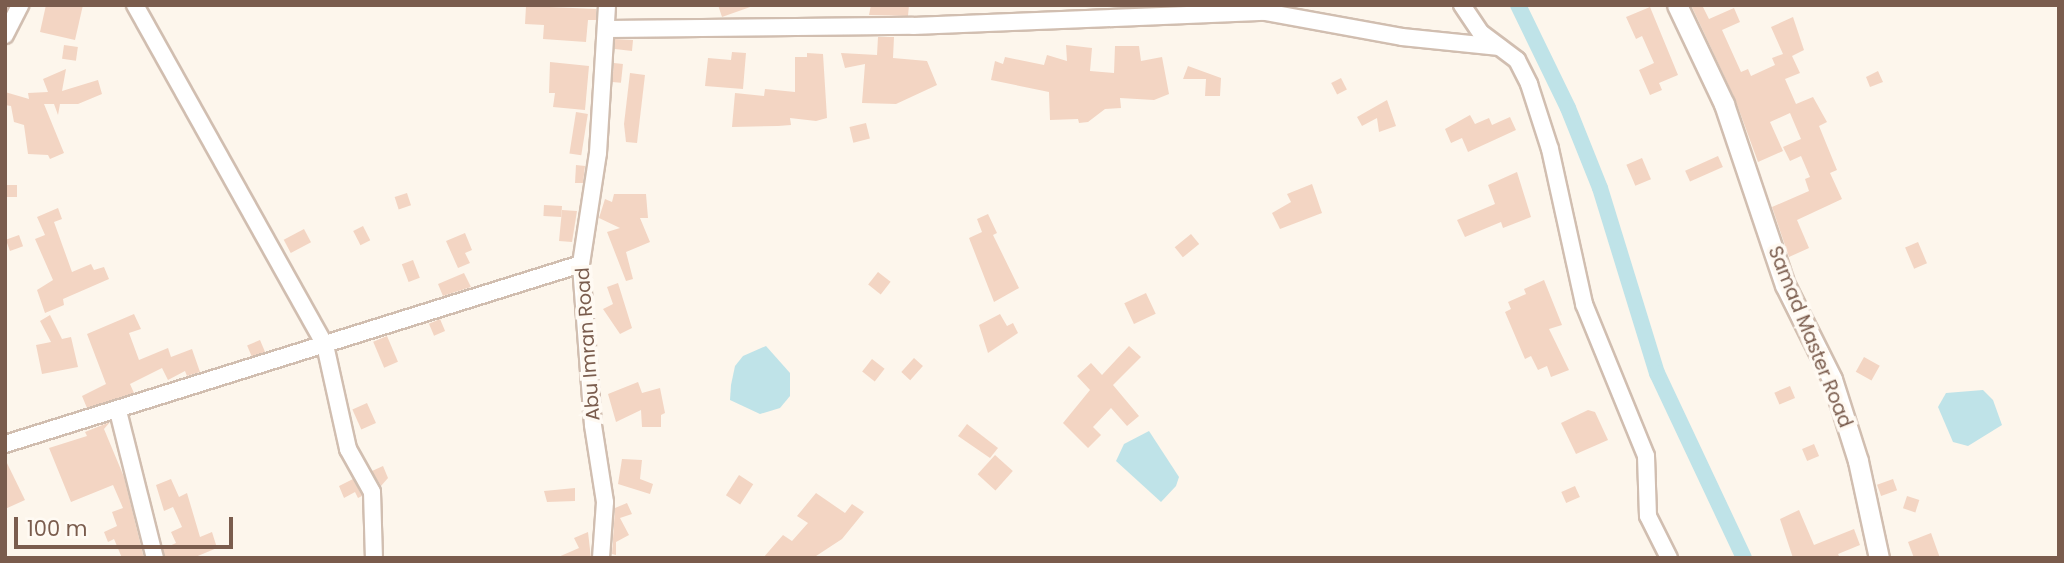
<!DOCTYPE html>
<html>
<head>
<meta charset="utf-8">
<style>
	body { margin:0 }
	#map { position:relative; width:2064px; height:563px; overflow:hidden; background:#fdf6ec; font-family:Poppins,sans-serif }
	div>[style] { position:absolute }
	.water>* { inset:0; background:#bfe3e8 }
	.canal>* { height:16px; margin:-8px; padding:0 8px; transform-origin:8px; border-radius:8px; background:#bfe3e8 }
	.building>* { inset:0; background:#f3d5c3; transform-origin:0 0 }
	.roads { filter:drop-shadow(2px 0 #d1beb0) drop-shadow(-2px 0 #d1beb0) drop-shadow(0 2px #d1beb0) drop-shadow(0 -2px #d1beb0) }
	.minor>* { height:16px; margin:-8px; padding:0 8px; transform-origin:8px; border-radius:8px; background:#fff }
	.tertiary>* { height:19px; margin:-9.5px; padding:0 9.5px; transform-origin:9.5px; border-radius:9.5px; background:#fff }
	span { translate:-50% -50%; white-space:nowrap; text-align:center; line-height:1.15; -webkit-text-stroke:7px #fffaf3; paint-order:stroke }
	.street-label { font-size:19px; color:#7a5c4d }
	.frame { position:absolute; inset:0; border:7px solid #7a5c4d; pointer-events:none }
	.scale { position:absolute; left:14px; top:517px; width:219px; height:32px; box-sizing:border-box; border:4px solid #7a5c4d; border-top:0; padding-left:9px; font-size:21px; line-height:24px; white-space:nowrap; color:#7a5c4d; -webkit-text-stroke:5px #fffaf3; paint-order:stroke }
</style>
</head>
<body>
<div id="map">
	<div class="water">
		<i style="clip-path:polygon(766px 346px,790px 373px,790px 396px,780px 408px,760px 414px,730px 400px,731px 385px,735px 366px,743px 356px)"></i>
		<i style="clip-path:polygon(1983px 390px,1993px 400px,2002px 425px,1968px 446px,1953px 442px,1938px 407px,1946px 393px)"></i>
		<i style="clip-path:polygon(1149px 431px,1179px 477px,1176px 486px,1161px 502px,1116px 461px,1124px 444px)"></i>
	</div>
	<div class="canal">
		<i style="left:1518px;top:5px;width:114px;rotate:64.1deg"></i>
		<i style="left:1568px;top:108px;width:86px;rotate:68.2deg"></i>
		<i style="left:1600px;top:188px;width:194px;rotate:72.9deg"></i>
		<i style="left:1657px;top:373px;width:204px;rotate:64.8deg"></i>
	</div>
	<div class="building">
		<i style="clip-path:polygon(46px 5px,83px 5px,75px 40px,40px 32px)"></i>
		<i style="clip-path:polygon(718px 5px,753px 5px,753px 6px,722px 17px)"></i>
		<i style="clip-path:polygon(871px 5px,909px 5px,908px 16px,869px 15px)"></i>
		<i style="clip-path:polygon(1691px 5px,1702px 5px,1709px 19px,1734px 8px,1740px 22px,1722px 30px,1741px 72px,1748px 69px,1751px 76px,1775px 65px,1772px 58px,1783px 54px,1771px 27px,1793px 17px,1804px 50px,1792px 56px,1800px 73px,1785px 79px,1796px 104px,1813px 97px,1827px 122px,1819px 126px,1837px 170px,1830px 173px,1842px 199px,1797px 220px,1809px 248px,1789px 257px,1772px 207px,1809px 191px,1805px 179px,1810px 177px,1801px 156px,1790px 161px,1783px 147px,1801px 139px,1790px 113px,1770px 122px,1783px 151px,1758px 162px,1735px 99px)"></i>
		<i style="clip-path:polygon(526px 6px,596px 9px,596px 20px,588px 20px,586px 42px,543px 39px,544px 25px,525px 24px)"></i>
		<i style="clip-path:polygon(1650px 7px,1678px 75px,1659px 83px,1662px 90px,1650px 95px,1639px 70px,1654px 63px,1642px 36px,1636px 39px,1626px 17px)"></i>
		<i style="clip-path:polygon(878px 37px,894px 37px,893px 58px,927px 61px,937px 85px,896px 104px,862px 103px,865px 64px,845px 68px,841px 53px,877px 55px)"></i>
		<i style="clip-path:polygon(615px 39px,633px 40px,632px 51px,615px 49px)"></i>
		<i style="left:64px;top:45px;width:14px;height:14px;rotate:8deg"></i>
		<i style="clip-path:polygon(1066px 45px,1092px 48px,1090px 71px,1114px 73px,1115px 46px,1139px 46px,1141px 61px,1162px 57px,1169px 94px,1154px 100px,1120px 98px,1121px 108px,1105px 109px,1088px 122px,1079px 123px,1078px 119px,1050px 120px,1049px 92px,991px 80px,995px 61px,1003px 64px,1005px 57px,1044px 65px,1047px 55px,1067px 61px)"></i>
		<i style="clip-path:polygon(732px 52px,746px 53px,743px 89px,705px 86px,708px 58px,731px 60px)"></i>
		<i style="clip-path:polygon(807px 53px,823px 54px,827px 118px,816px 121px,790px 118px,791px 125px,778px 126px,732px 127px,735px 93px,764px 96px,765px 89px,795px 92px,795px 57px,807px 57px)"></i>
		<i style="clip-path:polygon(550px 62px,589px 66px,585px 110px,553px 107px,555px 93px,549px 93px)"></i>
		<i style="left:614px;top:63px;width:9px;height:19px;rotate:6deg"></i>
		<i style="clip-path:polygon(1188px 66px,1221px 78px,1220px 96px,1205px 96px,1206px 79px,1183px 79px)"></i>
		<i style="clip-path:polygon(66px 69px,62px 91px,98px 80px,102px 94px,78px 104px,60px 104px,58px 115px,54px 104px,44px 104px,64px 153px,50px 159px,48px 155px,28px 154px,24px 125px,14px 122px,11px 106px,5px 105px,5px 92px,29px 99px,28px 93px,48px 92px,43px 79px)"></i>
		<i style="clip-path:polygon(1878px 71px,1883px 82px,1870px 87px,1866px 77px)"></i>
		<i style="clip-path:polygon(630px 73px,645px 75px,637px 143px,626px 142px,624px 124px)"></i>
		<i style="left:1341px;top:78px;width:13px;height:11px;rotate:63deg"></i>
		<i style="clip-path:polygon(1387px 100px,1396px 126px,1379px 132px,1377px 118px,1362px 126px,1357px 117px)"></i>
		<i style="left:576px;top:112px;width:12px;height:42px;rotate:9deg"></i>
		<i style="clip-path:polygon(1470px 115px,1475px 124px,1489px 118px,1492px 125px,1510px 117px,1516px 130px,1468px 152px,1462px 138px,1451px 143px,1445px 129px)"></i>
		<i style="left:866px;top:123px;width:16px;height:17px;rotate:76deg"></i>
		<i style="left:1718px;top:156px;width:12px;height:36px;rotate:66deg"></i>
		<i style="left:1642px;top:158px;width:23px;height:17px;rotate:67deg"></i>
		<i style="clip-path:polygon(576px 165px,585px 166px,583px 183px,575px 183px)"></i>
		<i style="clip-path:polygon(1517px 172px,1531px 217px,1503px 228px,1501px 222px,1465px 237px,1457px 220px,1495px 204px,1488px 185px)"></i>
		<i style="clip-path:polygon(1312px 184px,1322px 213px,1280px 229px,1272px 213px,1291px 202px,1287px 194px)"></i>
		<i style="left:5px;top:185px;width:12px;height:12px"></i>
		<i style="left:407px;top:193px;width:13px;height:13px;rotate:72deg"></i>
		<i style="clip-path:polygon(614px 194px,646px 194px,648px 218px,640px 218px,650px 242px,626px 252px,633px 279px,626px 281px,607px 232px,620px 228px,599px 218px,605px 199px,612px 202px)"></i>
		<i style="left:544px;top:205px;width:18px;height:11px;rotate:3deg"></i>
		<i style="clip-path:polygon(58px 208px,62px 219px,54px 222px,72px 272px,91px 264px,94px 270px,104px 267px,109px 279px,63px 299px,64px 305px,45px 313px,37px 290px,53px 280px,35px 239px,45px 235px,37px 217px)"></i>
		<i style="clip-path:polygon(562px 210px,577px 211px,572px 242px,559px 241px)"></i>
		<i style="clip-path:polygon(988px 214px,997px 233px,993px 235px,1019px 288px,994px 302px,969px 238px,982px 232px,977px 219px)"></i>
		<i style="left:363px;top:226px;width:16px;height:11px;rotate:63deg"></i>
		<i style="left:304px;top:229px;width:15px;height:23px;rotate:62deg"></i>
		<i style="clip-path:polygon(465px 233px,472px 250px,465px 253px,470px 263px,458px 268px,446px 241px)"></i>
		<i style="left:1191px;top:234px;width:13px;height:21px;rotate:51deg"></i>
		<i style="left:19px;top:235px;width:12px;height:14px;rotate:70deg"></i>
		<i style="left:1918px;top:242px;width:23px;height:14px;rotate:67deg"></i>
		<i style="left:413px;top:260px;width:19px;height:12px;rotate:69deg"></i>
		<i style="left:878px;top:272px;width:16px;height:16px;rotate:38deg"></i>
		<i style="clip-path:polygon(464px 273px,471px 287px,443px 296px,438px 284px)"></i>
		<i style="clip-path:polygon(1544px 280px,1562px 325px,1549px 329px,1569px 370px,1551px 377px,1547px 366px,1538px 370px,1531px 356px,1525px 359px,1505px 312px,1511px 309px,1508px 302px,1526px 294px,1524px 289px)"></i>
		<i style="clip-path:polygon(618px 283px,632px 328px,620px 334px,603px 309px,613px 304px,607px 287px)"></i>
		<i style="left:1146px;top:293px;width:23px;height:24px;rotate:65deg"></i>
		<i style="clip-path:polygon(134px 314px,141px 329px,129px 333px,139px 360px,168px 348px,171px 357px,192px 349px,200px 372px,187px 376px,185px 371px,168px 380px,162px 368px,130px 384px,134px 393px,87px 408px,82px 396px,106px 384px,87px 334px)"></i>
		<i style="clip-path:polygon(1000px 314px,1007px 326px,1013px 323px,1018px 333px,988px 353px,979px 325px)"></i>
		<i style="clip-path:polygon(50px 315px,62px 339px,71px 337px,78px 367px,42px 374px,36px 345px,51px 342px,40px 321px)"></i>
		<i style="left:440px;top:319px;width:13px;height:12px;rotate:67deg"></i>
		<i style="left:387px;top:336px;width:28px;height:15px;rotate:67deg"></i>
		<i style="left:260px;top:340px;width:13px;height:14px;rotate:67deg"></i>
		<i style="clip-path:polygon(1129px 346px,1141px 357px,1113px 385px,1139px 416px,1127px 426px,1111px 408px,1093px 427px,1101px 435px,1088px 448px,1063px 423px,1090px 390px,1077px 376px,1091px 363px,1102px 375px)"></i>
		<i style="left:1864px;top:357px;width:18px;height:17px;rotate:29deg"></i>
		<i style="left:914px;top:358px;width:12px;height:19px;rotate:42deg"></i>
		<i style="left:872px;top:359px;width:16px;height:16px;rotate:38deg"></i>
		<i style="clip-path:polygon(638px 382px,642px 393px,660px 388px,665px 413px,661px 415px,661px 427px,642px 427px,641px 410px,616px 422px,608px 394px)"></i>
		<i style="left:1790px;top:386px;width:13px;height:17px;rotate:67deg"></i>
		<i style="left:367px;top:403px;width:22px;height:16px;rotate:66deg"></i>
		<i style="clip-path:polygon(1588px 410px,1595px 412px,1608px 440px,1576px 454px,1561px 423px)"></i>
		<i style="clip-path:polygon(110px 422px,104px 429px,124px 477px,144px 558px,122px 558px,114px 539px,108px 542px,104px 532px,117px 526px,112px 512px,123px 508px,113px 485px,71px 502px,49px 448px,87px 436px,85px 432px)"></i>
		<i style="clip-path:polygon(967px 424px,998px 448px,990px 458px,958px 436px)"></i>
		<i style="left:1814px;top:444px;width:13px;height:13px;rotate:67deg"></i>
		<i style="left:995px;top:455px;width:24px;height:26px;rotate:42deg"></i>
		<i style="clip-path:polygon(5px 459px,25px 500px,5px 509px)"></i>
		<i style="clip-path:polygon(622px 459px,642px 460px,640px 479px,653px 484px,650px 494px,618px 484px)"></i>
		<i style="clip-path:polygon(383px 466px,388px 478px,381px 486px,372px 471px)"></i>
		<i style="left:739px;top:475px;width:17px;height:24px;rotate:33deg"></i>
		<i style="clip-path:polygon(171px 479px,179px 497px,187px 493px,200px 537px,212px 532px,217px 548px,193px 558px,165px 558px,163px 549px,176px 543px,171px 532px,182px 527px,173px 507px,164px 511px,156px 485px)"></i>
		<i style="clip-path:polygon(353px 479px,362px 496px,358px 498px,355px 492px,344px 498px,339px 486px)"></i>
		<i style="left:1893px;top:479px;width:12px;height:17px;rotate:70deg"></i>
		<i style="left:1575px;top:486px;width:12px;height:15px;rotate:66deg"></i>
		<i style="clip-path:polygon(575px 488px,575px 501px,547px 502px,544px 491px)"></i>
		<i style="clip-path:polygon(816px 493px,845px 513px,852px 504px,864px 512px,842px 539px,813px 558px,763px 558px,783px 535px,792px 541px,808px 523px,797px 516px)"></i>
		<i style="left:1907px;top:496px;width:13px;height:13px;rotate:18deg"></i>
		<i style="clip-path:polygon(627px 503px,632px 514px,620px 518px,629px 535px,616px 542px,616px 555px,612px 554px,615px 508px)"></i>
		<i style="clip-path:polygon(1799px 510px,1814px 545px,1854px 529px,1860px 545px,1838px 554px,1840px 558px,1793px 558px,1780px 519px)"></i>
		<i style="clip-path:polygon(588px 532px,591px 558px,556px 558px,579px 548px,574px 538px)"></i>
		<i style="clip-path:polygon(1931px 533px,1940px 558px,1914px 558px,1908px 542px)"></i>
	</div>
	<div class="roads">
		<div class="minor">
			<i style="left:135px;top:5px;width:389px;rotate:60.8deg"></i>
			<i style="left:325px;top:345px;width:107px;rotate:77.5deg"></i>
			<i style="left:348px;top:449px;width:49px;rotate:60.8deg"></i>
			<i style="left:372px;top:492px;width:66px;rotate:88.3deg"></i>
			<i style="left:1462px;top:5px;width:34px;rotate:56deg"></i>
			<i style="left:1481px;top:33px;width:45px;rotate:36.9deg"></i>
			<i style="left:1517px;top:60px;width:27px;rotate:63deg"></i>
			<i style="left:1529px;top:84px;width:68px;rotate:72.1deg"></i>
			<i style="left:1550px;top:149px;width:159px;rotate:77.6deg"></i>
			<i style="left:1584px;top:304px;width:164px;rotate:67.8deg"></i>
			<i style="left:1646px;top:456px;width:60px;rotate:88.1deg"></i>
			<i style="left:1648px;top:516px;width:47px;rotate:63.4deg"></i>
			<i style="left:608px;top:29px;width:305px;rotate:-0.6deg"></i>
			<i style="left:913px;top:26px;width:352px;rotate:-2.3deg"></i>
			<i style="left:1265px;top:12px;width:139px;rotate:10.3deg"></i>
			<i style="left:1402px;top:37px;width:98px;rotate:5.9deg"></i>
			<i style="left:5px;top:35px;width:34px;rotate:-63deg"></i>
			<i style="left:118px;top:411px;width:152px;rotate:75.9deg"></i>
			<i style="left:5px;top:444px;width:603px;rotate:-17.35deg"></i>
			<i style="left:601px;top:558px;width:56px;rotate:-85.9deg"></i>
			<i style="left:605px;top:502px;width:78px;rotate:-98.9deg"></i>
			<i style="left:593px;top:425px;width:161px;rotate:-94.3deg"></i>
			<i style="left:581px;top:264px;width:112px;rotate:-81.3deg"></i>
			<i style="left:598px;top:153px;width:148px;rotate:-86.5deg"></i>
		</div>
		<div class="tertiary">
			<i style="left:1677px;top:5px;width:110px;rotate:64.6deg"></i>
			<i style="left:1724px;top:104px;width:191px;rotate:71.4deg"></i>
			<i style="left:1785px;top:285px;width:105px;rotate:63.4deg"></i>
			<i style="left:1832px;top:379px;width:86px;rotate:72.4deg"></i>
			<i style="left:1858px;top:461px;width:99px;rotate:77.8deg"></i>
		</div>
	</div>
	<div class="street-label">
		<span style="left:1810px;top:337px;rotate:68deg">Samad Master Road</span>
		<span style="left:588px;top:344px;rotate:-94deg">Abu Imran Road</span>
	</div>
	<div class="frame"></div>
	<div class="scale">100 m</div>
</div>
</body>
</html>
